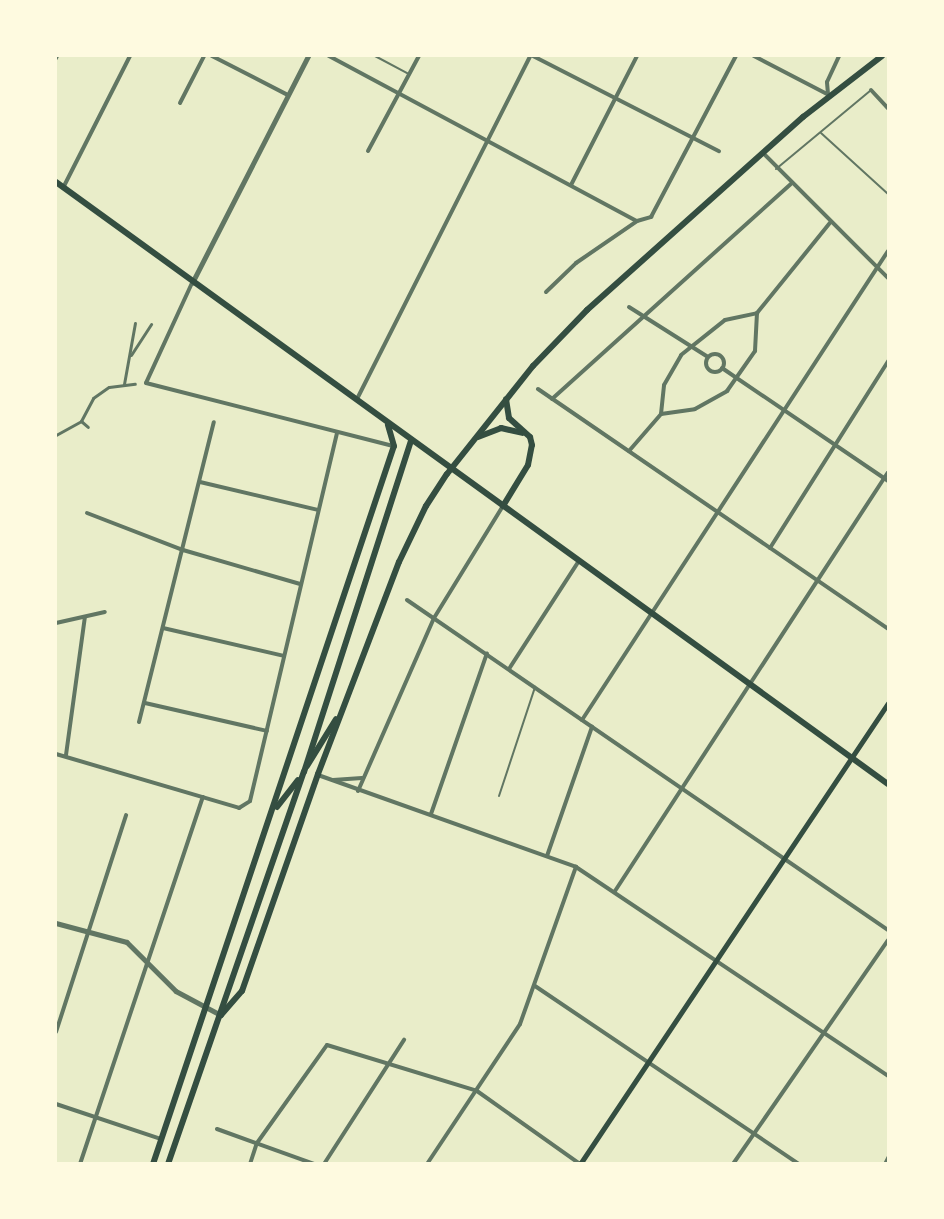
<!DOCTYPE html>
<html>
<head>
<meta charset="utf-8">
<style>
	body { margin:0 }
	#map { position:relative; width:944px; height:1219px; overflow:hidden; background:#e9edc9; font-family:Barlow,sans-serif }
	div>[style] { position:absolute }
	.service>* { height:2px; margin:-1px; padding:0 1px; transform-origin:1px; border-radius:1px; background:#617663 }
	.pedestrian>* { height:3px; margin:-1.5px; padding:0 1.5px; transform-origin:1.5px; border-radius:1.5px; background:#617663 }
	.minor>* { height:4px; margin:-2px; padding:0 2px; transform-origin:2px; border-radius:2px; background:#617663 }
	.minor>.ring { margin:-2px; padding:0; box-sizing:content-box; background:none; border:4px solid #617663; border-radius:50% }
	.tertiary>* { height:4.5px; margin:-2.25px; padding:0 2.25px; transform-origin:2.25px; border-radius:2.25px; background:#617663 }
	.secondary>* { height:5px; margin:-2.5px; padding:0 2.5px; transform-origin:2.5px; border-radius:2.5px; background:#344e41 }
	.primary>* { height:6px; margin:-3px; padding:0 3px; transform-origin:3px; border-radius:3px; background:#344e41 }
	span { translate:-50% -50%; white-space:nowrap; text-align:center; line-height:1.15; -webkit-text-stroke:5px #fefae0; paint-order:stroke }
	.frame { position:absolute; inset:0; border:57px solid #fefae0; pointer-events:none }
</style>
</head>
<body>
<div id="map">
	<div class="service">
		<i style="left:375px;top:56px;width:38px;rotate:28deg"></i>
		<i style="left:821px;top:133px;width:91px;rotate:42.3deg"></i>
		<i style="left:776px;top:169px;width:124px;rotate:-39.7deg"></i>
		<i style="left:499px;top:796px;width:115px;rotate:-71.7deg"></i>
	</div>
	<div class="pedestrian">
		<i style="left:131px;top:355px;width:37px;rotate:-57deg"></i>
		<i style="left:124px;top:384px;width:62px;rotate:-79.8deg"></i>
		<i style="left:81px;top:421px;width:9px;rotate:41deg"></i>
		<i style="left:56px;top:435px;width:29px;rotate:-29deg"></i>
		<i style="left:81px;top:421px;width:26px;rotate:-62deg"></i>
		<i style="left:93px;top:398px;width:19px;rotate:-35deg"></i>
		<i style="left:109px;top:387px;width:26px;rotate:-7deg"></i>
	</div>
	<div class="minor">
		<i style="left:212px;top:56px;width:85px;rotate:27.2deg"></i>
		<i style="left:329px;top:56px;width:349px;rotate:28.2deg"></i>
		<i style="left:533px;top:56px;width:209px;rotate:27.1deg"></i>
		<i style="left:754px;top:56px;width:85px;rotate:27.5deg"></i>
		<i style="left:56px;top:58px;width:2px;rotate:-63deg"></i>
		<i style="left:871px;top:90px;width:25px;rotate:47deg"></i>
		<i style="left:828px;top:94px;width:12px;rotate:-95deg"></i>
		<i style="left:827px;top:82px;width:29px;rotate:-65deg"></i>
		<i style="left:180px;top:103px;width:53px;rotate:-62.9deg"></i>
		<i style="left:368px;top:151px;width:108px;rotate:-61.8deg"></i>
		<i style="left:763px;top:153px;width:177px;rotate:45deg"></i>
		<i style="left:571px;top:185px;width:145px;rotate:-62.9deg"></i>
		<i style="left:63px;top:188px;width:148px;rotate:-63.1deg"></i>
		<i style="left:192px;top:283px;width:110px;rotate:114.7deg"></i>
		<i style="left:146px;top:383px;width:256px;rotate:14.3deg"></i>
		<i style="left:546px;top:292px;width:42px;rotate:-44deg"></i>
		<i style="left:576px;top:263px;width:74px;rotate:-34.5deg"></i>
		<i style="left:637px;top:221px;width:15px;rotate:-16deg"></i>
		<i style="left:651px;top:217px;width:182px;rotate:-62.2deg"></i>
		<i style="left:629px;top:307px;width:93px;rotate:32.3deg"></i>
		<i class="ring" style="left:706px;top:354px;width:14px;height:14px"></i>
		<i style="left:722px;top:368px;width:201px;rotate:34.2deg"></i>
		<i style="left:538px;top:389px;width:424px;rotate:34.4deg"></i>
		<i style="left:357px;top:399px;width:384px;rotate:-63.2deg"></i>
		<i style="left:552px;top:399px;width:321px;rotate:-42deg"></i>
		<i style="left:661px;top:414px;width:29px;rotate:-84deg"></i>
		<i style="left:664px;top:385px;width:34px;rotate:-60deg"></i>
		<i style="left:681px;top:355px;width:56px;rotate:-38.5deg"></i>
		<i style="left:725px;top:320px;width:33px;rotate:-12deg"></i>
		<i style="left:629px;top:451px;width:49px;rotate:-49.1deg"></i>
		<i style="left:661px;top:414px;width:34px;rotate:-8deg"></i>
		<i style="left:695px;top:409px;width:37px;rotate:-29deg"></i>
		<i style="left:727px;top:391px;width:49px;rotate:-55deg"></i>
		<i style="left:755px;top:351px;width:38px;rotate:-87deg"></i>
		<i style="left:757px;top:313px;width:116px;rotate:-51deg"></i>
		<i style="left:200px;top:482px;width:121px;rotate:13.3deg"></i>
		<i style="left:87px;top:513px;width:103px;rotate:21.1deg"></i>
		<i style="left:183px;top:550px;width:122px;rotate:16.2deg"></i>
		<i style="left:770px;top:548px;width:221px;rotate:-57.7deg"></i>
		<i style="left:407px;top:600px;width:583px;rotate:34.45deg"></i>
		<i style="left:56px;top:623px;width:50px;rotate:-12.7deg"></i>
		<i style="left:163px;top:628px;width:124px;rotate:13deg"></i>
		<i style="left:509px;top:669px;width:129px;rotate:-57.1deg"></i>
		<i style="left:145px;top:703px;width:125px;rotate:12.9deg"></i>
		<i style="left:582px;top:720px;width:560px;rotate:-56.88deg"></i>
		<i style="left:139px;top:722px;width:309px;rotate:-76deg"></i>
		<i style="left:56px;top:754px;width:191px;rotate:16.4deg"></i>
		<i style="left:239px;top:808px;width:13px;rotate:-32deg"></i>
		<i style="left:250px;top:801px;width:379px;rotate:-76.7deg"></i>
		<i style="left:66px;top:755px;width:139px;rotate:-82.2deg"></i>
		<i style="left:318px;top:775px;width:274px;rotate:19.6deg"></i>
		<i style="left:576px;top:867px;width:376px;rotate:33.8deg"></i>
		<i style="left:333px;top:780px;width:29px;rotate:-4deg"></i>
		<i style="left:358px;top:791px;width:189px;rotate:-66.3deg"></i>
		<i style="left:434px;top:618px;width:132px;rotate:-58.4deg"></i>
		<i style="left:431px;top:814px;width:170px;rotate:-70.8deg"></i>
		<i style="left:547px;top:856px;width:137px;rotate:-70.8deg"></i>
		<i style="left:615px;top:891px;width:499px;rotate:-56.9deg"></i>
		<i style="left:535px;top:986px;width:318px;rotate:34deg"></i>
		<i style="left:56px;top:1032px;width:228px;rotate:-72.1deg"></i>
		<i style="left:56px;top:1104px;width:111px;rotate:18.4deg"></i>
		<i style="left:217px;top:1129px;width:103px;rotate:19.8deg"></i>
		<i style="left:80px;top:1164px;width:387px;rotate:-71.5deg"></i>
		<i style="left:250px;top:1164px;width:22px;rotate:-72deg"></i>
		<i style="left:257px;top:1143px;width:120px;rotate:-54.5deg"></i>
		<i style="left:327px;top:1045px;width:157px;rotate:17deg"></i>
		<i style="left:477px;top:1091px;width:126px;rotate:35.3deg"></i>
		<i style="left:324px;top:1164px;width:148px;rotate:-57.2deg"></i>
		<i style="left:427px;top:1164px;width:168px;rotate:-56.4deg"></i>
		<i style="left:520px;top:1024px;width:167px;rotate:-70.4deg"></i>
		<i style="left:733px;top:1164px;width:272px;rotate:-55.3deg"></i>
	</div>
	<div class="tertiary">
		<i style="left:192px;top:283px;width:255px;rotate:-62.9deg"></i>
		<i style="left:56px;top:923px;width:73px;rotate:15deg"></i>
		<i style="left:127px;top:942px;width:69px;rotate:45deg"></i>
		<i style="left:176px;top:991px;width:51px;rotate:28.1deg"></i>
		<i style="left:885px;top:1164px;width:7px;rotate:-63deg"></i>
	</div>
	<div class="secondary">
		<i style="left:580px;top:1164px;width:554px;rotate:-56.25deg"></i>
	</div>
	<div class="primary">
		<i style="left:56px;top:182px;width:1027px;rotate:35.89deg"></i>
		<i style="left:478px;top:437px;width:25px;rotate:-21deg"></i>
		<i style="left:501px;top:428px;width:22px;rotate:13deg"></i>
		<i style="left:503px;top:506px;width:48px;rotate:-58.6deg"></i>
		<i style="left:528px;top:465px;width:20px;rotate:-79deg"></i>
		<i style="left:532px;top:445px;width:8px;rotate:-104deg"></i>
		<i style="left:530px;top:437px;width:28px;rotate:-138deg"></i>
		<i style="left:509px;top:418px;width:19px;rotate:-99deg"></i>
		<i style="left:307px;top:766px;width:55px;rotate:-58.3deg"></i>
		<i style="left:277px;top:807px;width:34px;rotate:-52deg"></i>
		<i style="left:221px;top:1015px;width:32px;rotate:-49deg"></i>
		<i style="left:242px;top:991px;width:230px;rotate:-70.7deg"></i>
		<i style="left:318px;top:774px;width:227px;rotate:-69.1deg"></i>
		<i style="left:399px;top:562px;width:62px;rotate:-64.3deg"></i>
		<i style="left:426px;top:506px;width:38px;rotate:-57deg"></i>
		<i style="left:447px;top:474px;width:138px;rotate:-51.5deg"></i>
		<i style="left:533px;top:366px;width:78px;rotate:-46deg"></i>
		<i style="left:587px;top:310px;width:290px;rotate:-41.8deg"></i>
		<i style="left:803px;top:117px;width:100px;rotate:-37.7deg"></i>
		<i style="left:153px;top:1164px;width:757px;rotate:-71.45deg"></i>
		<i style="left:394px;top:446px;width:22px;rotate:-106deg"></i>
		<i style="left:168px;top:1164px;width:415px;rotate:-70.9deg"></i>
		<i style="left:304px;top:772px;width:349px;rotate:-72.1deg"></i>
	</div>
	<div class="frame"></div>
</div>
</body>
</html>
